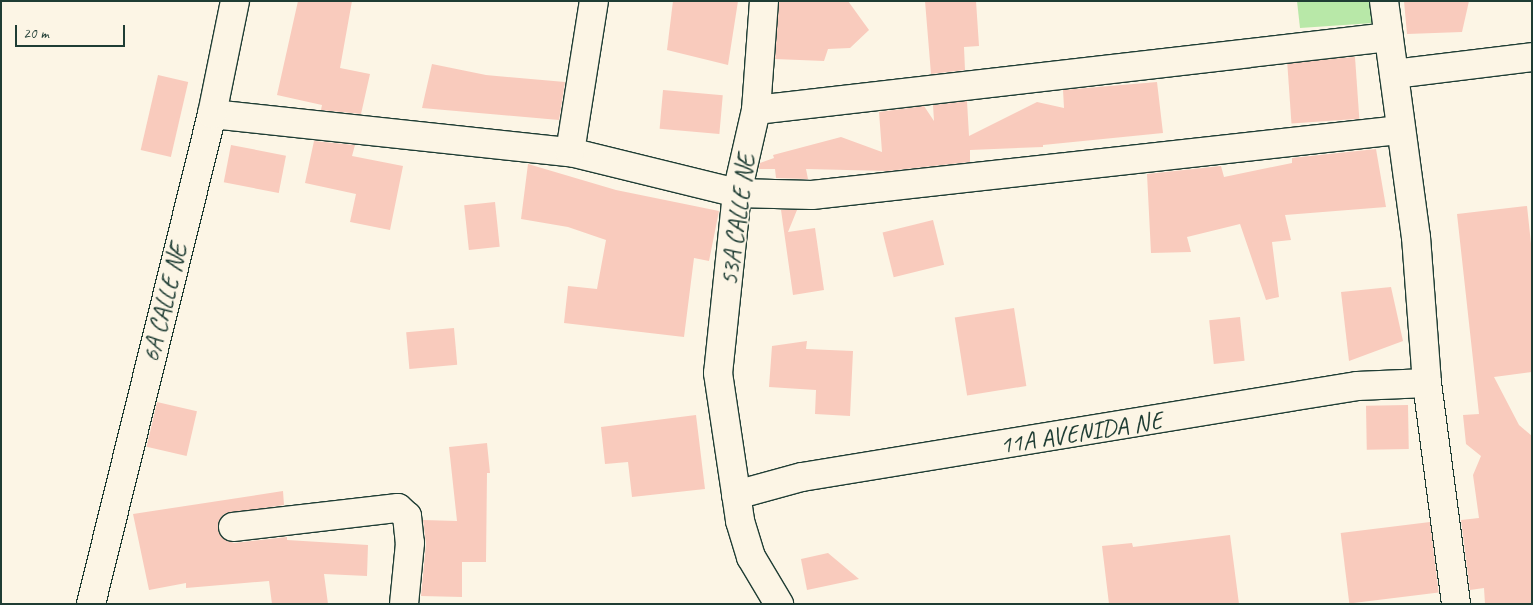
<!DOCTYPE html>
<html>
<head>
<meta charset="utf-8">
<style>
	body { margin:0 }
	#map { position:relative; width:1533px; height:605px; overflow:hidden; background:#fcf5e5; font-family:Caveat,sans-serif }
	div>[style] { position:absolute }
	.green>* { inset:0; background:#b8e8a8 }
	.building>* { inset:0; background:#f9cbbd; transform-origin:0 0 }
	.roads { filter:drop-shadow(1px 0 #1f3d34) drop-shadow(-1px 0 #1f3d34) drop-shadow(0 1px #1f3d34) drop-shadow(0 -1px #1f3d34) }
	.minor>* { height:28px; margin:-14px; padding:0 14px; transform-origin:14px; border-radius:14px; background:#fcf5e5 }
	span { translate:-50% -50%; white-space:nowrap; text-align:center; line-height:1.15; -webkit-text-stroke:4px #fcf5e5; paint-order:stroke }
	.street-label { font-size:25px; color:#1f3d34 }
	.frame { position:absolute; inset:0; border:2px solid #1f3d34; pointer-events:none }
	.scale { position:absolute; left:15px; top:25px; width:110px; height:22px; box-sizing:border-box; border:2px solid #1f3d34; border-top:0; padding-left:6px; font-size:15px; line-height:18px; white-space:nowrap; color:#1f3d34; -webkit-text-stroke:4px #fcf5e5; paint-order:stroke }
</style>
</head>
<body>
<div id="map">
	<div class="green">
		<i style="clip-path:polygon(1297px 1px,1370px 1px,1373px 23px,1300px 28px)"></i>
	</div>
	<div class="building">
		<i style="clip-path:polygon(298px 1px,352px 1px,340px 68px,370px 74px,361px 114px,321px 110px,322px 105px,277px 95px)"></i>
		<i style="clip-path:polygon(673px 1px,738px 1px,728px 65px,667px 50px)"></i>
		<i style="clip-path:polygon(779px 1px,848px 1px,869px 30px,850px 48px,828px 49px,824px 61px,775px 59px)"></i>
		<i style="clip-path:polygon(925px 1px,976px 1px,979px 46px,964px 47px,965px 70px,931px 74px)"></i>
		<i style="clip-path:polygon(1404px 1px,1469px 1px,1462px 32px,1407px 34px)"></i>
		<i style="left:1355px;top:57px;width:62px;height:68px;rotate:86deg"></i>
		<i style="clip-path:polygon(432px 64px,486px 75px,565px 82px,559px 120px,422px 108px)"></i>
		<i style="left:158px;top:75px;width:31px;height:77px;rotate:13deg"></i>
		<i style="clip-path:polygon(1157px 82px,1163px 133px,1043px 145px,1043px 147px,970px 150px,970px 162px,888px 171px,806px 169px,808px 179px,776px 178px,775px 169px,759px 169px,760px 163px,774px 158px,773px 155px,841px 137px,882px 152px,879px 112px,924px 106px,934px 121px,933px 105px,967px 101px,969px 136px,1037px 102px,1064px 108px,1063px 90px)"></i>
		<i style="left:663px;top:90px;width:60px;height:39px;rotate:5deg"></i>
		<i style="clip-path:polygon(314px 141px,355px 145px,352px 156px,403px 166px,390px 230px,350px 222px,356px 194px,305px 183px)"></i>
		<i style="left:231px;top:145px;width:56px;height:38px;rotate:11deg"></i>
		<i style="clip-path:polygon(1376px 149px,1386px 207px,1285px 215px,1291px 240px,1272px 242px,1279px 297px,1266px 300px,1240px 224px,1187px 237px,1191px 252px,1151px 253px,1147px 174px,1221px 166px,1224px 177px,1292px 163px,1292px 158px)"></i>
		<i style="clip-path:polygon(528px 164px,616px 190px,719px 211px,709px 261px,694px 258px,684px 337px,564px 323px,568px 286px,597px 289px,606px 240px,568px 227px,521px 219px)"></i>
		<i style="left:495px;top:202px;width:45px;height:31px;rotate:84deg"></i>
		<i style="clip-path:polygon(1527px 206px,1532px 253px,1532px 372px,1494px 377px,1519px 425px,1532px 436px,1532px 604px,1485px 604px,1484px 588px,1470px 590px,1461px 520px,1479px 518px,1473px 475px,1481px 456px,1466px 444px,1463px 415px,1479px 414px,1457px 214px)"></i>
		<i style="clip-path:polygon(781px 210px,797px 210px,788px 232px,815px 228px,824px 290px,793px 295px)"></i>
		<i style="left:933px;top:220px;width:46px;height:52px;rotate:76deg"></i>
		<i style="clip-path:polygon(1391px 287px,1403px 341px,1349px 361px,1341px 292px)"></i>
		<i style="left:1014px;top:308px;width:79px;height:60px;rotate:81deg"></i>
		<i style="left:1240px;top:317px;width:44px;height:31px;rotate:84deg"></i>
		<i style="left:454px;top:328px;width:37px;height:48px;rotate:85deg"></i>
		<i style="clip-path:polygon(807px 341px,806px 349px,853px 351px,850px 416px,815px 414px,816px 390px,769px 387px,772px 346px)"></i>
		<i style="left:157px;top:402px;width:41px;height:46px;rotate:13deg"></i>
		<i style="left:1408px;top:405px;width:44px;height:42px;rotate:89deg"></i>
		<i style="clip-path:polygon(696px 415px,705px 489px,632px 497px,628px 462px,605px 464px,601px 427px)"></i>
		<i style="clip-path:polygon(487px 443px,490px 473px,487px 473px,486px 562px,462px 562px,462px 597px,421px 596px,426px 544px,423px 520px,457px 521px,449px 447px)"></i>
		<i style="clip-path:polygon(283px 491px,284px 505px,224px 514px,219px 521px,220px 536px,234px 543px,287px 537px,287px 540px,368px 545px,367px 576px,324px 574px,328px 604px,272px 604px,269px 581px,186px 588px,186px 583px,149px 590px,133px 514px)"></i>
		<i style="left:1430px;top:522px;width:71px;height:90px;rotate:83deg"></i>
		<i style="clip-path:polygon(1230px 535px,1239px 604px,1109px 604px,1102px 546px,1132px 543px,1133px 547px)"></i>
		<i style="clip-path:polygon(828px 553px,859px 579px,807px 590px,801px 559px)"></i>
	</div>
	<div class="roads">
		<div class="minor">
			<i style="left:764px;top:1px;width:109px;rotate:94.2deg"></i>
			<i style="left:756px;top:110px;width:85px;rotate:102.9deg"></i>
			<i style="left:737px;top:193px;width:181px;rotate:96deg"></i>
			<i style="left:718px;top:373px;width:150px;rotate:81.5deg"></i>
			<i style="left:740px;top:521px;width:38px;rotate:73deg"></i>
			<i style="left:751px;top:557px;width:55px;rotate:59.2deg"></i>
			<i style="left:1384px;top:1px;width:238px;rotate:82.3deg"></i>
			<i style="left:1416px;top:237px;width:146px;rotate:85.7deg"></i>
			<i style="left:1427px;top:383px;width:223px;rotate:82.5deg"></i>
			<i style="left:1394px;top:74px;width:139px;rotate:-7deg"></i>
			<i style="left:756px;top:110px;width:637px;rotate:-6.58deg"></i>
			<i style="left:212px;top:114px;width:360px;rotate:6.1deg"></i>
			<i style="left:570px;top:152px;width:172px;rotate:13.8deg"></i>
			<i style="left:737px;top:193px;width:75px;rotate:1.5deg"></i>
			<i style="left:812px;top:195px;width:592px;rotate:-6.31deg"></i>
			<i style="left:570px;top:152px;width:153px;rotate:-81deg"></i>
			<i style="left:736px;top:495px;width:68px;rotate:-15.3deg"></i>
			<i style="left:802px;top:477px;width:562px;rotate:-9.31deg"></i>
			<i style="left:1357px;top:386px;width:70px;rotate:-2.5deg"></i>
			<i style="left:233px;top:527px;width:166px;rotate:-6.6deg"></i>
			<i style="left:398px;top:508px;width:12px;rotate:42deg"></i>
			<i style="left:407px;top:516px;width:27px;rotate:84deg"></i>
			<i style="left:410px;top:543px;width:61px;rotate:95.6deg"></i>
			<i style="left:91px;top:604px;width:505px;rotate:-76.13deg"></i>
			<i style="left:212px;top:114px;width:115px;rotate:-78.5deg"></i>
		</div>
	</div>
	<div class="street-label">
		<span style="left:738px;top:220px;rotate:-82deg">53A CALLE NE</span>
		<span style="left:165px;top:303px;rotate:-76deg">6A CALLE NE</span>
		<span style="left:1081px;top:433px;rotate:-9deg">11A AVENIDA NE</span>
	</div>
	<div class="frame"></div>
	<div class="scale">20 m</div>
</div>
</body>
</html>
